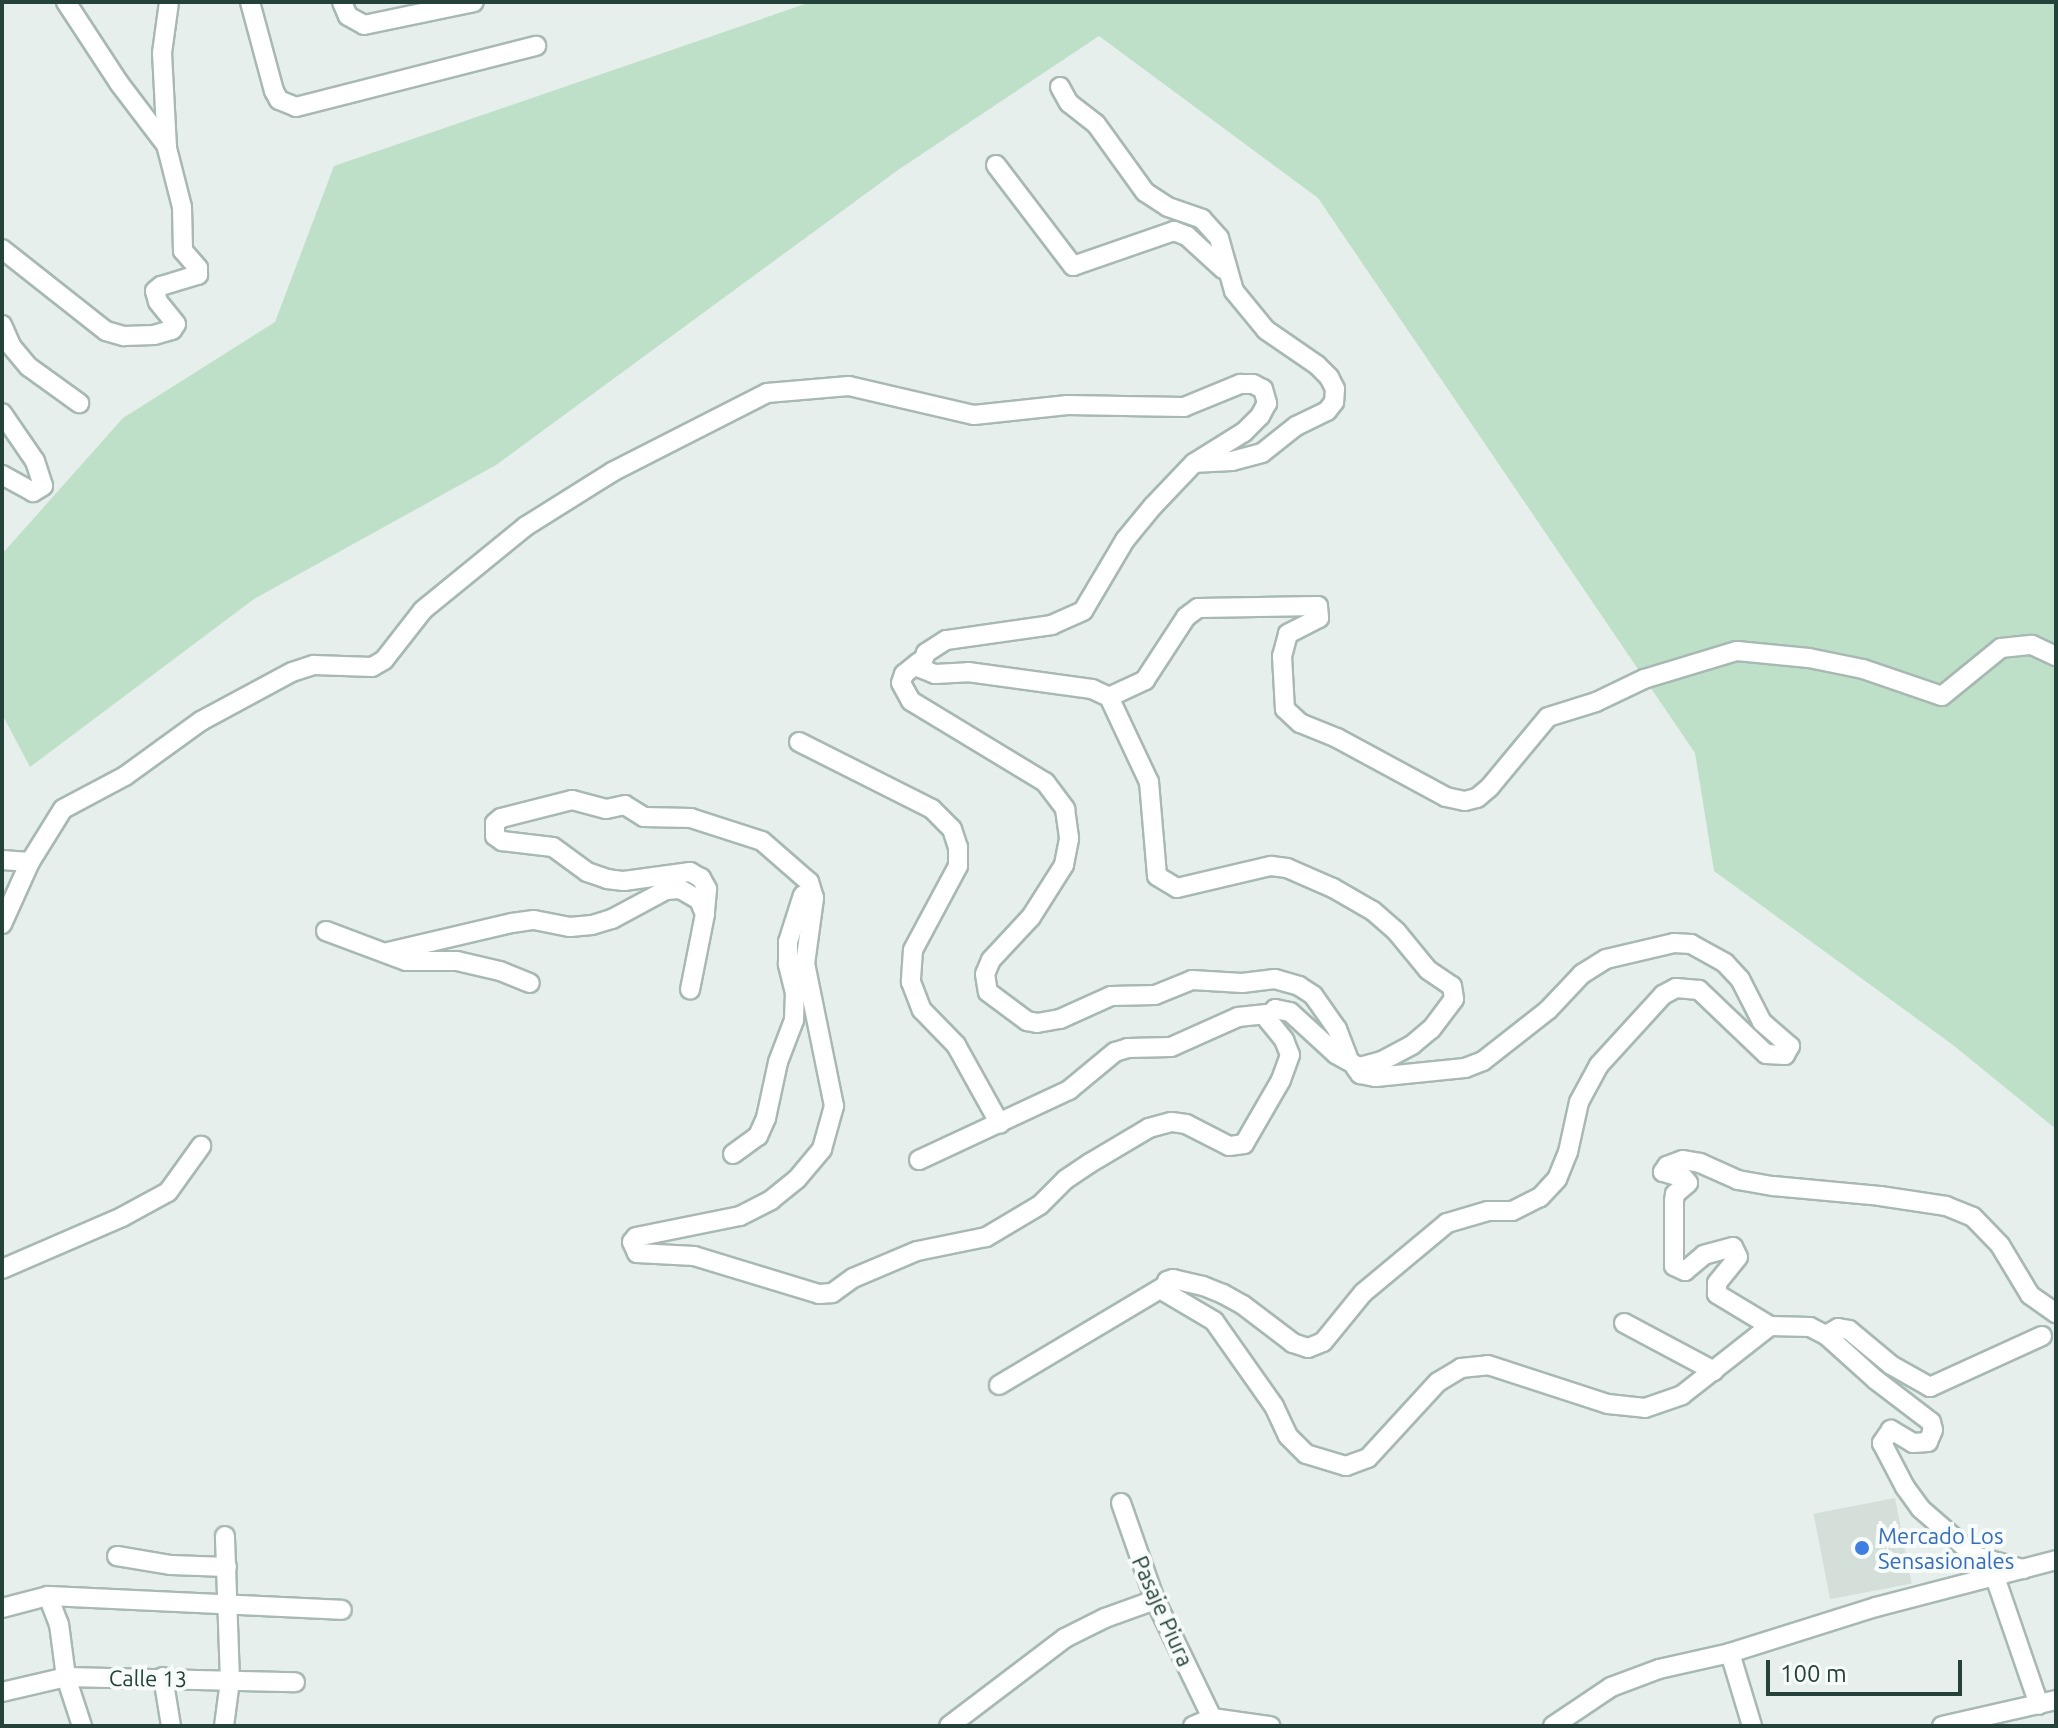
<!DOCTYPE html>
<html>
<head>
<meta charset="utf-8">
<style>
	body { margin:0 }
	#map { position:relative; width:2058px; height:1728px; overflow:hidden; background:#e6efeb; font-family:Ubuntu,sans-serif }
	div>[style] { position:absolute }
	.built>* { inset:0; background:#d4dfda; transform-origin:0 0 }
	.green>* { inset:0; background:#bfe0c8 }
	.roads { filter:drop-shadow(2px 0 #a8b8b2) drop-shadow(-2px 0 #a8b8b2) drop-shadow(0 2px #a8b8b2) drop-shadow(0 -2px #a8b8b2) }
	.minor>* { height:18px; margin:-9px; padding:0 9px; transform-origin:9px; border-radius:9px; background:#fff }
	.dots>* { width:22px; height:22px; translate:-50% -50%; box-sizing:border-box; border:4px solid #f7fbf9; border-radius:50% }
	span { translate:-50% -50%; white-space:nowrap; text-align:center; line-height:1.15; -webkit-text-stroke:8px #f7fbf9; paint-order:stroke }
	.shop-label { font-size:22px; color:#366cbe }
	.left { translate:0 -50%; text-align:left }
	.street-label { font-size:22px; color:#24423a }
	.frame { position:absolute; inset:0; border:4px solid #24423a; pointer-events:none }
	.scale { position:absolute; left:1766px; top:1660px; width:196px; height:36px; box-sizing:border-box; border:4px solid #24423a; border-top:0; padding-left:10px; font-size:24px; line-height:28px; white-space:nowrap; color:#24423a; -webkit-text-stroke:6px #f7fbf9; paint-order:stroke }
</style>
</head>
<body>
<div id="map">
	<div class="built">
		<i style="left:1895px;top:1498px;width:87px;height:83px;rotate:79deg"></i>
	</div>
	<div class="green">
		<i style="clip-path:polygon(811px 2px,2056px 2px,2056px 1129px,1953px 1045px,1714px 871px,1695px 753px,1318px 198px,1099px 36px,898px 170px,496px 465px,254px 599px,30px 767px,2px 714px,2px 554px,123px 418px,275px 322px,334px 166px)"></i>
	</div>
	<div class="roads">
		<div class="minor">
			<i style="left:66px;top:2px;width:97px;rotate:56.8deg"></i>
			<i style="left:119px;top:83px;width:78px;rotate:52.8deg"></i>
			<i style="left:250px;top:2px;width:92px;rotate:74.9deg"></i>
			<i style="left:274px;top:91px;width:10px;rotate:61deg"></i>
			<i style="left:279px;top:100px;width:18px;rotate:22deg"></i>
			<i style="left:296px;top:107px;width:248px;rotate:-14.3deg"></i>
			<i style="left:342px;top:2px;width:15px;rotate:67deg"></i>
			<i style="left:348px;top:16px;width:18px;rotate:29deg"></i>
			<i style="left:364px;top:25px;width:112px;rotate:-11.8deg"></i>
			<i style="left:1060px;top:87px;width:18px;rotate:61deg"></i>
			<i style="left:1069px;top:103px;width:34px;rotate:38deg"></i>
			<i style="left:1096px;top:124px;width:84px;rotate:54.2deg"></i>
			<i style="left:1145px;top:192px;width:27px;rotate:33deg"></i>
			<i style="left:1168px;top:207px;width:36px;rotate:19deg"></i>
			<i style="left:1202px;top:219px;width:25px;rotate:48deg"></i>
			<i style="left:1219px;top:238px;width:55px;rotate:74.2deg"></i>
			<i style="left:1234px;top:291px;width:50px;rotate:50.6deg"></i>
			<i style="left:1266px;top:330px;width:62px;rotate:34.5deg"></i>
			<i style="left:1317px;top:365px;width:17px;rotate:45deg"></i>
			<i style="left:1329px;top:377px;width:13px;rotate:63deg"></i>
			<i style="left:1335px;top:389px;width:13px;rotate:94deg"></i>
			<i style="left:1334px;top:402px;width:11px;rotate:128deg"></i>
			<i style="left:1327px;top:411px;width:34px;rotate:154deg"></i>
			<i style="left:1296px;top:426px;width:43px;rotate:141.5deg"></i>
			<i style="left:1262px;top:453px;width:31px;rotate:165deg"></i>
			<i style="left:1232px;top:461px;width:35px;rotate:177deg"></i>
			<i style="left:996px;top:165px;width:127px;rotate:52.7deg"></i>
			<i style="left:1073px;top:266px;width:107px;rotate:-19.1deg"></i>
			<i style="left:1174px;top:231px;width:14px;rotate:21deg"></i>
			<i style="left:1187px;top:236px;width:49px;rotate:42.5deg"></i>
			<i style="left:2px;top:249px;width:132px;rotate:38.3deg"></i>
			<i style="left:106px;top:331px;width:19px;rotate:16deg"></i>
			<i style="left:124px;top:336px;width:30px;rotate:-2deg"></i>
			<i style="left:154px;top:335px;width:19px;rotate:-16deg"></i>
			<i style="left:172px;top:330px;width:7px;rotate:-56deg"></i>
			<i style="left:176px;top:324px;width:28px;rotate:-129deg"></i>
			<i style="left:158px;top:302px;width:11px;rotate:-105deg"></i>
			<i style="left:155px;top:291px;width:8px;rotate:-40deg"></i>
			<i style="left:161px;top:286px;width:39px;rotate:-17deg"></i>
			<i style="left:198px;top:275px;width:7px;rotate:-90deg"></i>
			<i style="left:198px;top:268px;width:23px;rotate:-131deg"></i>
			<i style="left:183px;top:251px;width:44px;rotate:-91.3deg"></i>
			<i style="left:182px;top:207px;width:61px;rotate:-104.3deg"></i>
			<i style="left:167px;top:148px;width:95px;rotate:-93deg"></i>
			<i style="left:162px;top:53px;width:51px;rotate:-82.2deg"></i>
			<i style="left:2px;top:325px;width:24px;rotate:66deg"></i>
			<i style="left:12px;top:347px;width:26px;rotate:50deg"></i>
			<i style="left:29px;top:367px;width:62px;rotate:35.8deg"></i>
			<i style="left:2px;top:413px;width:58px;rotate:55.5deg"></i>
			<i style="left:35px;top:461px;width:26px;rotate:72deg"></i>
			<i style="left:43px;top:486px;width:12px;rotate:149deg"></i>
			<i style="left:33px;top:492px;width:35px;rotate:-151deg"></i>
			<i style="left:919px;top:662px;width:19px;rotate:141deg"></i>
			<i style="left:904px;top:674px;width:9px;rotate:108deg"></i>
			<i style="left:901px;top:683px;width:21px;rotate:61deg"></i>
			<i style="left:911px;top:701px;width:157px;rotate:31.2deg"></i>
			<i style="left:1045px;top:782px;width:34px;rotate:53deg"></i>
			<i style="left:1065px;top:809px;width:30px;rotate:82deg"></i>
			<i style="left:1069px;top:839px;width:26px;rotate:101deg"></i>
			<i style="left:1064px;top:865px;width:62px;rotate:122.4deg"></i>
			<i style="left:1031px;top:917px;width:59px;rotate:132.9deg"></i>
			<i style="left:991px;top:960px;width:15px;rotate:113deg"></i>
			<i style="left:985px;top:974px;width:18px;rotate:81deg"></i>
			<i style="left:988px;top:992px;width:49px;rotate:36.6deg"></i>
			<i style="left:1027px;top:1021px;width:10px;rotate:11deg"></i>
			<i style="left:1037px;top:1023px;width:23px;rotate:-10deg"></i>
			<i style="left:1060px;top:1019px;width:56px;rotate:-24.3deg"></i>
			<i style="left:1111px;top:996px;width:44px;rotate:-1.3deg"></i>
			<i style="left:1155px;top:995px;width:40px;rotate:-22deg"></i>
			<i style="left:1192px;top:980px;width:50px;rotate:3.4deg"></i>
			<i style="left:1242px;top:983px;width:33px;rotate:-7deg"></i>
			<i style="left:1275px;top:979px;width:25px;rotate:16deg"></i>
			<i style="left:1299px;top:986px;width:17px;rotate:33deg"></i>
			<i style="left:1313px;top:995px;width:42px;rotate:54.8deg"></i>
			<i style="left:1337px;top:1029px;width:34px;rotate:69deg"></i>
			<i style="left:1109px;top:697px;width:40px;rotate:-25deg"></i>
			<i style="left:1145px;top:680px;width:75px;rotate:-56.9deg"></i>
			<i style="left:1186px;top:617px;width:15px;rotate:-37deg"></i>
			<i style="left:1198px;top:608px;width:120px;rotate:-1deg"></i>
			<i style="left:1318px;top:606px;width:12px;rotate:85deg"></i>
			<i style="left:1319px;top:618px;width:35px;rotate:153deg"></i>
			<i style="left:1288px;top:634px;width:23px;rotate:105deg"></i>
			<i style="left:1282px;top:656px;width:53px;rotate:86.8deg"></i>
			<i style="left:1285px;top:709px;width:21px;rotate:43deg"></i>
			<i style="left:1300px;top:723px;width:40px;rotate:22deg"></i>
			<i style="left:1337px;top:738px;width:124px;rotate:28.4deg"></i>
			<i style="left:1446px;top:797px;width:19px;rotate:12deg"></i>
			<i style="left:1465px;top:801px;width:12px;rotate:-14deg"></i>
			<i style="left:1477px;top:798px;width:16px;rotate:-40deg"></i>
			<i style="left:1489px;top:788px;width:92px;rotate:-50.3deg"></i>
			<i style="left:1548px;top:717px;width:50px;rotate:-17.4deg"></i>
			<i style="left:1596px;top:702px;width:53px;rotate:-25.6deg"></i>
			<i style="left:1644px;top:679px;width:97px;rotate:-16.8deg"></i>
			<i style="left:1737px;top:651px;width:72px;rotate:5.6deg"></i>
			<i style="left:1809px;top:658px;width:55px;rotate:11.5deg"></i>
			<i style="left:1863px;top:669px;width:83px;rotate:18.9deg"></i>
			<i style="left:1942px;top:696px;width:76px;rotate:-39.1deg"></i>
			<i style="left:2001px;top:648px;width:31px;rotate:-6deg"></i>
			<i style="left:2032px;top:645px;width:26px;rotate:25deg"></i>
			<i style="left:799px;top:742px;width:149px;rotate:26.7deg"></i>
			<i style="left:932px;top:809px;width:28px;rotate:45deg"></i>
			<i style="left:952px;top:829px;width:19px;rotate:72deg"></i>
			<i style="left:958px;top:847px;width:19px;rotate:90deg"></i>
			<i style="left:958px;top:866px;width:95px;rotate:118.2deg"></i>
			<i style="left:913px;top:950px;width:32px;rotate:94deg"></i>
			<i style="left:911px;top:982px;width:30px;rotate:69deg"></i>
			<i style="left:922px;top:1010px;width:49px;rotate:45.8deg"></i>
			<i style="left:956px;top:1045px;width:90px;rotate:60.9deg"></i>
			<i style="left:2px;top:860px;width:28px;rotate:4deg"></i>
			<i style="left:2px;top:924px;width:68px;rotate:-65.7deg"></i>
			<i style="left:30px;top:862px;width:62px;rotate:-58.1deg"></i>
			<i style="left:63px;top:809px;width:70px;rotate:-28deg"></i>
			<i style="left:125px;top:776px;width:94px;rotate:-35.9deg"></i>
			<i style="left:201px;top:721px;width:103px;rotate:-28.3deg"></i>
			<i style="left:292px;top:672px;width:23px;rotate:-18deg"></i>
			<i style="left:314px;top:665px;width:58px;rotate:2deg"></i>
			<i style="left:372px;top:667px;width:14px;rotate:-30deg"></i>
			<i style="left:384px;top:660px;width:63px;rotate:-52deg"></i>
			<i style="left:423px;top:610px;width:133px;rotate:-39.2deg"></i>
			<i style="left:526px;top:526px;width:102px;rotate:-32.1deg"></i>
			<i style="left:612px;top:472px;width:174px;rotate:-27deg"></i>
			<i style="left:767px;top:393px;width:82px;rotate:-4.9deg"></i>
			<i style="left:849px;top:386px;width:128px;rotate:13.1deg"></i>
			<i style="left:974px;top:415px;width:94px;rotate:-6.1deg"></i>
			<i style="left:1067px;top:405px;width:117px;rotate:1deg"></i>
			<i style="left:1184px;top:407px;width:61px;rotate:-22.3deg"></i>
			<i style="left:1240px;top:384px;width:13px"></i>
			<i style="left:1253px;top:384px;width:11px;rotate:27deg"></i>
			<i style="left:1263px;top:389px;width:15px;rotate:74deg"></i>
			<i style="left:1267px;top:403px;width:15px;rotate:118deg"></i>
			<i style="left:1260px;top:416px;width:23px;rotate:135deg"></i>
			<i style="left:1244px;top:432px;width:59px;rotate:148.2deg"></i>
			<i style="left:1194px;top:463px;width:59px;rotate:133.6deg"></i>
			<i style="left:1153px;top:506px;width:44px;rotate:129.5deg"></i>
			<i style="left:1125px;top:540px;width:82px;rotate:120.6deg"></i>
			<i style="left:1083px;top:611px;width:34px;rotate:156deg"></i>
			<i style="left:1052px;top:625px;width:107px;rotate:171.9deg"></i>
			<i style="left:946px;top:640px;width:24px;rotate:147deg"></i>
			<i style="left:926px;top:653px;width:16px;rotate:112deg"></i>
			<i style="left:920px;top:668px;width:16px;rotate:22deg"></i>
			<i style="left:935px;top:674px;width:33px;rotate:-3deg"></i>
			<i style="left:968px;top:672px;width:125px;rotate:7.8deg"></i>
			<i style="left:1092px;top:689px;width:19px;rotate:25deg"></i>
			<i style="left:1109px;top:697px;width:94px;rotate:64.8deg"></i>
			<i style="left:1149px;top:782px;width:94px;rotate:85.1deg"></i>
			<i style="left:1157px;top:876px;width:23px;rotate:31deg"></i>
			<i style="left:1177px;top:888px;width:97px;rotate:-13.2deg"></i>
			<i style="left:1271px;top:866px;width:16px;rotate:7deg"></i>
			<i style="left:1287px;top:868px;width:50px;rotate:23.5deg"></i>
			<i style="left:1333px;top:888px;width:46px;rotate:29.9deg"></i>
			<i style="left:1373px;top:911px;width:30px;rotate:41deg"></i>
			<i style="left:1396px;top:931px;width:50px;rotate:50.6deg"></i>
			<i style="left:1428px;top:970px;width:29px;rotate:34deg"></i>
			<i style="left:1452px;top:986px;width:13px;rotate:81deg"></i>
			<i style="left:1454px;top:999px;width:38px;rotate:127deg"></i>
			<i style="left:1431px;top:1029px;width:25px;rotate:140deg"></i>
			<i style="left:1412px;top:1045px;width:34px;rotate:152deg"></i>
			<i style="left:1382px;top:1061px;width:24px;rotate:165deg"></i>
			<i style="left:1359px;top:1067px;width:26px;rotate:-151deg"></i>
			<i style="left:1336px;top:1054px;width:62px;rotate:-137.6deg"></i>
			<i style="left:1290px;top:1012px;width:15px;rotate:-169deg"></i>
			<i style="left:1275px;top:1009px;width:13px;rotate:122deg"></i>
			<i style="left:1268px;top:1020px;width:26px;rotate:51deg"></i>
			<i style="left:1284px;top:1040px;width:16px;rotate:68deg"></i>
			<i style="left:1290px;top:1055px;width:27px;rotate:110deg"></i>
			<i style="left:1281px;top:1080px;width:74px;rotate:120deg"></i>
			<i style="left:1244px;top:1144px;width:15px;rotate:172deg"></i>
			<i style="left:1229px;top:1146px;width:48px;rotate:-152.9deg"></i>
			<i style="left:1186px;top:1124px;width:15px;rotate:-172deg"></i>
			<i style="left:1171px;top:1122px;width:23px;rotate:165deg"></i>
			<i style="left:1149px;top:1128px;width:69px;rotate:149.3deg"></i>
			<i style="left:1090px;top:1163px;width:30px;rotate:146deg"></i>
			<i style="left:1065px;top:1180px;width:35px;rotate:135deg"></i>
			<i style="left:1040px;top:1205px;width:63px;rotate:149.3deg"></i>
			<i style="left:986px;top:1237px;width:70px;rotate:168.5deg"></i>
			<i style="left:917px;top:1251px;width:69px;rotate:157.1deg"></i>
			<i style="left:853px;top:1278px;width:26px;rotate:144deg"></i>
			<i style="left:832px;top:1293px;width:13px;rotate:176deg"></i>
			<i style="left:819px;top:1294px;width:131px;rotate:-163.1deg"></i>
			<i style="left:694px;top:1256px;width:57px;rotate:-177deg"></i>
			<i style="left:637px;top:1253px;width:12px;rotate:-114deg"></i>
			<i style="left:632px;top:1242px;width:6px;rotate:-51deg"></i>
			<i style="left:636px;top:1237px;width:106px;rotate:-11.4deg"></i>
			<i style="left:740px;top:1216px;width:35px;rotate:-27deg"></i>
			<i style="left:771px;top:1200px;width:33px;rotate:-39deg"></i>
			<i style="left:797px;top:1179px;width:39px;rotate:-50deg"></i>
			<i style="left:822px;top:1149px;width:45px;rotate:-74.4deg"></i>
			<i style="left:834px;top:1106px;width:145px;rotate:-101.5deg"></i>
			<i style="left:805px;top:964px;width:67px;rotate:-82.2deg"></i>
			<i style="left:814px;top:898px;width:17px;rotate:-107deg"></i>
			<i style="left:809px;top:882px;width:62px;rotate:-138.9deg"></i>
			<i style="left:762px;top:841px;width:75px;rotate:-162.1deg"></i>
			<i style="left:691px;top:818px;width:47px;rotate:-178.8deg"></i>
			<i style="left:644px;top:817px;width:22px;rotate:-148deg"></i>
			<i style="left:625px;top:805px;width:19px;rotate:168deg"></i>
			<i style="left:606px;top:809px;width:35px;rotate:-165deg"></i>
			<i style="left:572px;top:800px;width:73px;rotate:165.8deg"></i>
			<i style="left:501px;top:818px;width:8px;rotate:140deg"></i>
			<i style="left:495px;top:823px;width:13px;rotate:90deg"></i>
			<i style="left:495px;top:836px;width:9px;rotate:36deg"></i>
			<i style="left:502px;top:841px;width:51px;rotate:6.7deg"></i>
			<i style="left:553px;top:847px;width:42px;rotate:36.3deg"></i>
			<i style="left:587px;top:872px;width:21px;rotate:19deg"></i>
			<i style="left:607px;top:879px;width:17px;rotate:7deg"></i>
			<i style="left:624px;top:881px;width:67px;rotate:-7.8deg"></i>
			<i style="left:690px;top:872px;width:13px;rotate:29deg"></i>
			<i style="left:701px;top:878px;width:13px;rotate:61deg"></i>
			<i style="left:707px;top:889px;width:25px;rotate:95deg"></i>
			<i style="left:326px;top:931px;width:85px;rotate:20.6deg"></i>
			<i style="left:406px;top:961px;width:51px"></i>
			<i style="left:457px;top:961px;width:44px;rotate:13.1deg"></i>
			<i style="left:500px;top:971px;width:32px;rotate:22deg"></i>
			<i style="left:388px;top:952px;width:127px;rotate:-13.2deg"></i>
			<i style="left:512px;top:923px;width:22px;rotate:-8deg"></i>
			<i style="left:534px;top:920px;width:37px;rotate:11deg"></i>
			<i style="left:570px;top:927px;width:22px;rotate:-5deg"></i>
			<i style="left:592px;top:925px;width:21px;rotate:-17deg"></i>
			<i style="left:612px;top:919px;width:61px;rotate:-28.2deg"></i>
			<i style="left:666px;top:890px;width:14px;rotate:-4deg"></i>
			<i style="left:680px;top:889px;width:22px;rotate:30deg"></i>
			<i style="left:699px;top:900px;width:15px;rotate:67deg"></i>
			<i style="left:705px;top:914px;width:77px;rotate:101.2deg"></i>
			<i style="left:1355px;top:1067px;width:9px;rotate:54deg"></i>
			<i style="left:1360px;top:1074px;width:16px;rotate:11deg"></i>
			<i style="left:1376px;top:1077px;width:89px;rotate:-5.8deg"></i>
			<i style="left:1465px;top:1068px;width:19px;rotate:-21deg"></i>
			<i style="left:1483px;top:1061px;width:83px;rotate:-38.1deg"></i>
			<i style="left:1548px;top:1010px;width:50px;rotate:-46.6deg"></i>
			<i style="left:1582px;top:974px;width:28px;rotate:-32deg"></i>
			<i style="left:1606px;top:959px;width:70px;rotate:-13.2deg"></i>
			<i style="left:1674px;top:943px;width:17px;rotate:3deg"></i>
			<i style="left:1691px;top:944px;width:39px;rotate:29deg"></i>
			<i style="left:1725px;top:963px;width:22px;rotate:47deg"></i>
			<i style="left:1740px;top:979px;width:48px;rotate:62.9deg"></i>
			<i style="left:1762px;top:1022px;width:37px;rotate:41deg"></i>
			<i style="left:1790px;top:1046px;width:10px;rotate:119deg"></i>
			<i style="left:1785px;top:1055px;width:19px;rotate:-177deg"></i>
			<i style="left:1766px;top:1054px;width:93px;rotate:-136.3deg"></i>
			<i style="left:1699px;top:990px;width:23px;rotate:-175deg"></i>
			<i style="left:1676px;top:988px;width:15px;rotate:152deg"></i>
			<i style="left:1663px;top:995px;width:95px;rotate:132.4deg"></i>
			<i style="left:1599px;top:1065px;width:42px;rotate:118.4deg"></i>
			<i style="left:1579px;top:1102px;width:51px;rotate:102.4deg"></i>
			<i style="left:1568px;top:1152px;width:29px;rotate:112deg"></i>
			<i style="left:1557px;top:1179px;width:25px;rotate:133deg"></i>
			<i style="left:1540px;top:1197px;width:31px;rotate:153deg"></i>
			<i style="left:1512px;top:1211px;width:24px;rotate:180deg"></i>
			<i style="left:1488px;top:1211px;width:43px;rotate:163.7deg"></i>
			<i style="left:1447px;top:1223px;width:109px;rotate:140.2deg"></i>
			<i style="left:1363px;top:1293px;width:63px;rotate:129.2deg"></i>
			<i style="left:1323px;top:1342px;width:16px;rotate:158deg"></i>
			<i style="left:1308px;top:1348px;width:16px;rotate:-162deg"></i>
			<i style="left:1293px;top:1343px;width:63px;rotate:-142.8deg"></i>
			<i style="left:1243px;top:1305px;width:23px;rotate:-151deg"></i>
			<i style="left:1223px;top:1294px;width:22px;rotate:-158deg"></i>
			<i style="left:1203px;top:1286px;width:31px;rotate:-167deg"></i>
			<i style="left:1173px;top:1279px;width:6px;rotate:162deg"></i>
			<i style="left:1167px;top:1281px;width:11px;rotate:100deg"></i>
			<i style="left:1165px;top:1292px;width:57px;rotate:30.6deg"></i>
			<i style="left:1214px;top:1321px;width:104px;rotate:54.8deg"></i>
			<i style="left:1274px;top:1406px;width:33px;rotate:65deg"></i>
			<i style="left:1288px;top:1436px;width:25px;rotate:45deg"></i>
			<i style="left:1306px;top:1454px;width:42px;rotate:16.7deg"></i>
			<i style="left:1346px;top:1466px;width:23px;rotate:-20deg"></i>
			<i style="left:1368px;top:1458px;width:103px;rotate:-47.4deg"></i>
			<i style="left:1438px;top:1382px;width:27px;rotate:-31deg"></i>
			<i style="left:1461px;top:1368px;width:27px;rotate:-6deg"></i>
			<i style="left:1488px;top:1365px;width:126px;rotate:18deg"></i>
			<i style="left:1608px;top:1404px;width:37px;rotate:6deg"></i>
			<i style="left:1645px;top:1408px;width:39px;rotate:-19deg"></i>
			<i style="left:1682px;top:1395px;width:112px;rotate:-38.1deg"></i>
			<i style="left:1770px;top:1326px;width:40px;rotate:1.4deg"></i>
			<i style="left:1810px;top:1327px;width:18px;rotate:27deg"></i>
			<i style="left:1826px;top:1335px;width:67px;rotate:42deg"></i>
			<i style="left:1876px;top:1380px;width:69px;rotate:37.4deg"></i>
			<i style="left:1931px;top:1422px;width:8px;rotate:76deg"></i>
			<i style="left:1933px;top:1430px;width:13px;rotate:113deg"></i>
			<i style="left:1928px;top:1442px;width:15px;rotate:176deg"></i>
			<i style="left:1913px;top:1443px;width:26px;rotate:-149deg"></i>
			<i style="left:1891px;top:1430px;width:16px;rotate:125deg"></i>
			<i style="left:1882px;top:1443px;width:50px;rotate:62.4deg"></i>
			<i style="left:1905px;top:1487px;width:27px;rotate:54deg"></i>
			<i style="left:1921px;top:1509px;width:72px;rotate:41deg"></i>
			<i style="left:1975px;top:1556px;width:50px;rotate:15.2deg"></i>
			<i style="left:733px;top:1154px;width:31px;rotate:-36deg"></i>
			<i style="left:758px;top:1136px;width:20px;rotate:-66deg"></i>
			<i style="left:766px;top:1118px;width:57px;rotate:-77.9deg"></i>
			<i style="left:778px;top:1062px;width:45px;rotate:-69.1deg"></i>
			<i style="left:794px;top:1020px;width:27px;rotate:-88deg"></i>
			<i style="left:795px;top:993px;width:30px;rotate:-104deg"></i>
			<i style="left:788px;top:964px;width:22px;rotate:-90deg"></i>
			<i style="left:788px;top:942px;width:49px;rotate:-72.3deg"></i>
			<i style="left:919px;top:1160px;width:166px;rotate:-25deg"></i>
			<i style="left:1069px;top:1090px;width:60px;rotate:-39.6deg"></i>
			<i style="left:1115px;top:1052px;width:14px;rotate:-17deg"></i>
			<i style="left:1128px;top:1048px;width:43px;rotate:-1.3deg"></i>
			<i style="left:1171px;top:1047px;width:73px;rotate:-24.1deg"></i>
			<i style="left:1238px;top:1017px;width:31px;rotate:-6deg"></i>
			<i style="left:2px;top:1269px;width:131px;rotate:-23.4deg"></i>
			<i style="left:122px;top:1217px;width:52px;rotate:-28.5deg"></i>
			<i style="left:168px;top:1192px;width:57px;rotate:-54.3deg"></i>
			<i style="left:1624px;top:1323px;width:102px;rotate:28.1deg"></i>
			<i style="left:1770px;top:1326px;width:62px;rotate:-148.9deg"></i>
			<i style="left:1717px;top:1294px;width:11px;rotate:-90deg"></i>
			<i style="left:1717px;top:1283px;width:33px;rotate:-51deg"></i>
			<i style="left:1738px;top:1257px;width:11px;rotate:-117deg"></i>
			<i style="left:1733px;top:1247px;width:30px;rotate:165deg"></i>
			<i style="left:1704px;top:1255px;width:25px;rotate:140deg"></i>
			<i style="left:1685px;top:1271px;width:12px;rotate:-156deg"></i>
			<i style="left:1674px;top:1266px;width:65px;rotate:-90deg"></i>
			<i style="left:1674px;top:1201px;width:7px;rotate:-82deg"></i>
			<i style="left:1675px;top:1194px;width:17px;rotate:-40deg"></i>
			<i style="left:1688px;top:1183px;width:6px;rotate:-129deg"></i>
			<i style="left:1684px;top:1178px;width:22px;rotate:-164deg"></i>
			<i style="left:1663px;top:1172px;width:7px;rotate:-56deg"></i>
			<i style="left:1667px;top:1166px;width:17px;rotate:-21deg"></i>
			<i style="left:1683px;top:1160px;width:17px;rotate:10deg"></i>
			<i style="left:1700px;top:1163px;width:42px;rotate:24.1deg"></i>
			<i style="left:1738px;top:1180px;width:36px;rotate:10deg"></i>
			<i style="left:1773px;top:1186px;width:107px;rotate:5.3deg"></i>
			<i style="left:1880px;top:1196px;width:67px;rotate:8.6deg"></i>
			<i style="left:1946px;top:1206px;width:29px;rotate:22deg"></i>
			<i style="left:1973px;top:1217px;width:39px;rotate:46deg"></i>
			<i style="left:2000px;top:1245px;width:58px;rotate:59deg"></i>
			<i style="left:2030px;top:1295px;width:32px;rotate:35deg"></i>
			<i style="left:1826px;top:1335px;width:14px;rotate:-30deg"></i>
			<i style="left:1838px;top:1328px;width:11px;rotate:10deg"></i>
			<i style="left:1849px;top:1330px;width:55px;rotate:39.8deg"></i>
			<i style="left:1891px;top:1365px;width:45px;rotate:29.4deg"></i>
			<i style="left:1930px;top:1387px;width:123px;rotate:-24.5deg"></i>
			<i style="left:999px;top:1385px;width:193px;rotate:-30.8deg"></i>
			<i style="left:1121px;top:1503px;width:103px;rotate:70.7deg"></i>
			<i style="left:1155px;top:1600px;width:131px;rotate:64.2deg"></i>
			<i style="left:117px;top:1556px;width:55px;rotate:9.5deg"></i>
			<i style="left:171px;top:1565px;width:56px;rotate:2deg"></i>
			<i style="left:1995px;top:1577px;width:135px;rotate:71deg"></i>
			<i style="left:48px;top:1596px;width:30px;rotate:69deg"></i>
			<i style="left:59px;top:1624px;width:53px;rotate:82.5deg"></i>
			<i style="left:66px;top:1677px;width:52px;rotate:71.9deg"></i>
			<i style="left:2px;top:1608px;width:48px;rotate:-14.6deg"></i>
			<i style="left:48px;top:1596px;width:294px;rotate:2.7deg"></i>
			<i style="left:1730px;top:1653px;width:76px;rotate:73.2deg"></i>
			<i style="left:163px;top:1677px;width:50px;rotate:80.7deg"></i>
			<i style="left:2px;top:1692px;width:66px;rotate:-13.2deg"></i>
			<i style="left:66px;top:1677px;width:229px;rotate:1.3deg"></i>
			<i style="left:224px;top:1726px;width:45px;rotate:-82.4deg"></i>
			<i style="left:230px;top:1681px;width:145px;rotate:-92deg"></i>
			<i style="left:949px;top:1726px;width:146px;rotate:-37.2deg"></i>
			<i style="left:1065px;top:1638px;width:45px;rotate:-26.6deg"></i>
			<i style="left:1105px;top:1618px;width:53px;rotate:-19.8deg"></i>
			<i style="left:1193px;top:1726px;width:21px;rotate:-23deg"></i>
			<i style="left:1212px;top:1718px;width:59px;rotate:7.9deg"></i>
			<i style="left:1553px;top:1726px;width:70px;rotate:-33.9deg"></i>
			<i style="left:1611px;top:1687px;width:51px;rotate:-20.6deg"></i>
			<i style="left:1659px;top:1669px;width:73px;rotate:-12.7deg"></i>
			<i style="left:1730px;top:1653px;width:153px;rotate:-17.5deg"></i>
			<i style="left:1876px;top:1607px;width:186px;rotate:-14.6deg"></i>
			<i style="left:1942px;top:1726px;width:117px;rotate:-12.8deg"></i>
		</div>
	</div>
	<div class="dots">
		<i style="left:1862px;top:1548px;background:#3f7fe0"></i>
	</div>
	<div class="shop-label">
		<span class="left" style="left:1878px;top:1548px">Mercado Los<br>Sensasionales</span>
	</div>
	<div class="street-label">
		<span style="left:1163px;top:1611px;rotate:66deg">Pasaje Piura</span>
		<span style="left:148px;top:1678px;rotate:1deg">Calle 13</span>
	</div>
	<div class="frame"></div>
	<div class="scale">100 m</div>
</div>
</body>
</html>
